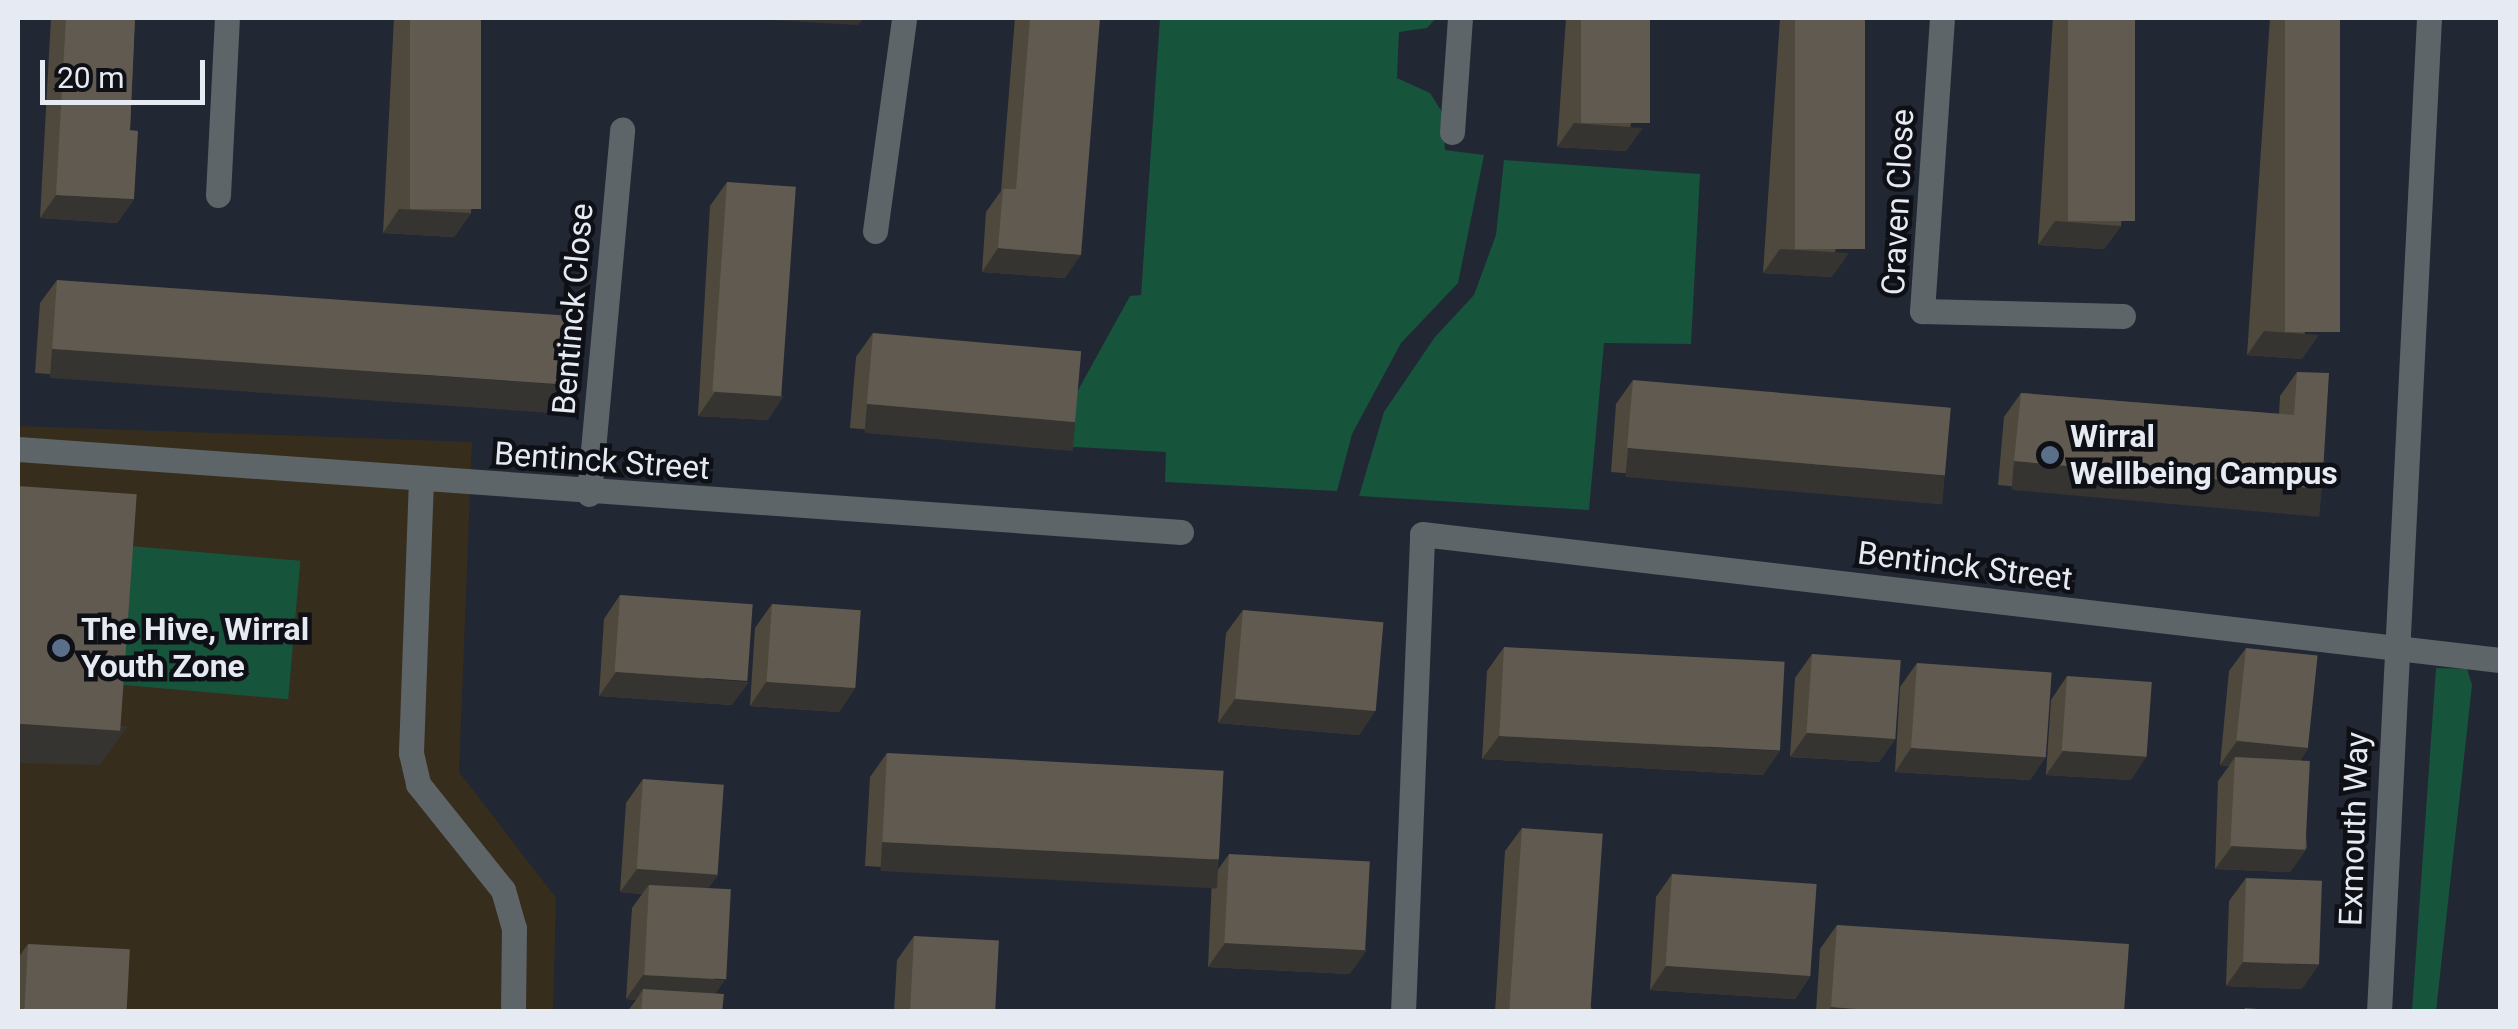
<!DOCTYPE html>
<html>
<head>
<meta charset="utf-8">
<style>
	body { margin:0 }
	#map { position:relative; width:2518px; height:1029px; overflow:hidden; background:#222734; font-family:Roboto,sans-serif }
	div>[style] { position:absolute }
	.commercial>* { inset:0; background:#372d1d }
	.green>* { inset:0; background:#17543c; transform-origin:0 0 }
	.street>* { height:25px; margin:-12.5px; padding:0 12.5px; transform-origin:12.5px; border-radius:12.5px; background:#5d6568 }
	.wall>* { inset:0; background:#4f483d }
	.shaded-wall>* { inset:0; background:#363431; transform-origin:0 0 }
	.building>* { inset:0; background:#605a50; transform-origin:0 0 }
	.dots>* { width:28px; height:28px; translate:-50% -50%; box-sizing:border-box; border:5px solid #0e1016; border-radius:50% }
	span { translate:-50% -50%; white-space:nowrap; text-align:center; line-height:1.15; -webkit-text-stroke:9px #0e1016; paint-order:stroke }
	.street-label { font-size:32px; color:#e6eaf2 }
	.poi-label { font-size:32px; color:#e6eaf2; font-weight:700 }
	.left { translate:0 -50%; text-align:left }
	.frame { position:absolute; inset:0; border:20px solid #e6eaf2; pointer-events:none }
	.scale { position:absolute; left:40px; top:60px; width:165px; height:45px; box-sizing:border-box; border:5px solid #e6eaf2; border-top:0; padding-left:12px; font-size:30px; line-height:35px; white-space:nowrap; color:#e6eaf2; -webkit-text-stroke:8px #0e1016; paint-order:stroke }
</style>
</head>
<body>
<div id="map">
	<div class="commercial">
		<i style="clip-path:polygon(18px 426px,472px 442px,459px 772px,556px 898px,553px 1011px,18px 1012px)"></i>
	</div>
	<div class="green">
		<i style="clip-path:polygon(1160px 18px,1436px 18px,1427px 28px,1399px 32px,1397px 78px,1430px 93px,1442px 112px,1445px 150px,1484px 155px,1458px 283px,1401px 343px,1352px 434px,1337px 491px,1165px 482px,1166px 452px,1058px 446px,1061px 421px,1130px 296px,1141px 295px)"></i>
		<i style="clip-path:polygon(1504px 160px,1700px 174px,1691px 344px,1604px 343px,1589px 510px,1359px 496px,1384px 412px,1435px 337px,1474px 295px,1496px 235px)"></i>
		<i style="left:119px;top:545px;width:182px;height:139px;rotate:5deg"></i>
		<i style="clip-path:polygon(2436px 668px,2467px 669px,2472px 685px,2436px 1011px,2412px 1011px)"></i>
	</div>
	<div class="street">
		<i style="left:1942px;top:18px;width:294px;rotate:93.9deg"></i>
		<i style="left:1922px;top:311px;width:201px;rotate:1.4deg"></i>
		<i style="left:1452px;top:132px;width:114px;rotate:-86deg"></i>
		<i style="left:218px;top:195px;width:177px;rotate:-87.1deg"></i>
		<i style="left:875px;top:231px;width:215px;rotate:-82.2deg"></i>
		<i style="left:18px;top:449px;width:1166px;rotate:4.08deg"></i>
		<i style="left:421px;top:479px;width:274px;rotate:92.1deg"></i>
		<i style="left:411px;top:753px;width:32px;rotate:77deg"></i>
		<i style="left:418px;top:784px;width:136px;rotate:51.3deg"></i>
		<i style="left:503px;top:890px;width:40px;rotate:74deg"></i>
		<i style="left:514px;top:928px;width:84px;rotate:90.7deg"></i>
		<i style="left:589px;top:494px;width:366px;rotate:-84.8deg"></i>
		<i style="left:1403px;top:1012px;width:478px;rotate:-87.7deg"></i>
		<i style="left:1422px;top:534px;width:1085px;rotate:6.67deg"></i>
		<i style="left:2379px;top:1012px;width:995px;rotate:-87.12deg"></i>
	</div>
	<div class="wall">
		<i style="clip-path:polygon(51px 18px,135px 18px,130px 130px,134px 199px,117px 223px,40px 218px)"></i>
		<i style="clip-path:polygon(394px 18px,481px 18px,471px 213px,454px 237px,383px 233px)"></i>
		<i style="clip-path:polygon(1015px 18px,1100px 18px,1065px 278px,982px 272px,986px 212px,1001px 191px)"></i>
		<i style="clip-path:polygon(1566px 18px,1650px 18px,1626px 151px,1557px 147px)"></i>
		<i style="clip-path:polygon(1780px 18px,1865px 18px,1832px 277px,1763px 273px)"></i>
		<i style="clip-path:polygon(2053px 18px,2135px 18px,2121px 226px,2104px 249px,2038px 245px)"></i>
		<i style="clip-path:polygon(2270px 18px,2340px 18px,2302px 359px,2247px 355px)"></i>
		<i style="clip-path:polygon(727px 182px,768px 420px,698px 416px,710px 206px)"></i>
		<i style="clip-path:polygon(57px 280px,553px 411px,35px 373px,40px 303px)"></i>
		<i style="clip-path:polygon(873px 333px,1075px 422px,1058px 446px,850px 428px,856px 357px)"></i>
		<i style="clip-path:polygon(2297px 372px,2322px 489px,2306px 513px,1998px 485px,2004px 417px,2021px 393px,2279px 414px,2280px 396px)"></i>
		<i style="clip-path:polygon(1633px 380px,1929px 499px,1611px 472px,1616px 404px)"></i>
		<i style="clip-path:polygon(620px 595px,732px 705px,599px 696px,604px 619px)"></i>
		<i style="clip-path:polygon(772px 604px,855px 688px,839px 712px,750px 706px,755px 628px)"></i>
		<i style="clip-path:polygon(1243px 610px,1375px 711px,1359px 735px,1218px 723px,1226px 633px)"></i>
		<i style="clip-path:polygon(1504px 647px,1763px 775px,1482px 759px,1487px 671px)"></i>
		<i style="clip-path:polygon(2246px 648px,2301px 760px,2307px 848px,2290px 872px,2215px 869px,2218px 781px,2229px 766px,2220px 765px,2229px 671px)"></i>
		<i style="clip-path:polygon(1812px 654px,1896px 738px,1879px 762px,1790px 757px,1795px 678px)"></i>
		<i style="clip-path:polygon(1917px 663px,2046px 756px,2030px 780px,1895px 772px,1900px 687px)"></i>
		<i style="clip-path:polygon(2067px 676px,2131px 780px,2046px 775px,2051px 700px)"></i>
		<i style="clip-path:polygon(887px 753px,1218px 861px,1201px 885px,865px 866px,870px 777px)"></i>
		<i style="clip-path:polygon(643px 779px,718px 875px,708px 888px,716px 994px,722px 1012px,627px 1012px,636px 1000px,626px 999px,632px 908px,642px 894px,620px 892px,626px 803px)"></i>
		<i style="clip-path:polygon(1522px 828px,1593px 1012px,1495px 1012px,1505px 851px)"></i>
		<i style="clip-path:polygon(1229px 854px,1350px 974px,1208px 967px,1212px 878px)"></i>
		<i style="clip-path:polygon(1672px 874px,1811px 975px,1795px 999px,1650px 990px,1656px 897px)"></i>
		<i style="clip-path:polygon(2246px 878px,2302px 989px,2226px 986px,2229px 901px)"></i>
		<i style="clip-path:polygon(1837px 925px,2124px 1012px,1816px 1012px,1820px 949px)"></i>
		<i style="clip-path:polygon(914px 936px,995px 1012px,894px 1012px,897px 960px)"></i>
		<i style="clip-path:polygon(28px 944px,127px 1012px,18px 1012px,18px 958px)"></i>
	</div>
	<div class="shaded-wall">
		<i style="clip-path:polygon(734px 18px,864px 18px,858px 25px)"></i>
		<i style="clip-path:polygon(1574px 123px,1643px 128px,1626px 151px,1557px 147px)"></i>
		<i style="clip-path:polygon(56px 195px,134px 199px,117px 223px,40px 218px)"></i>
		<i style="clip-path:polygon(399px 209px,471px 213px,454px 237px,383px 233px)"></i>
		<i style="clip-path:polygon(2055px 221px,2121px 226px,2104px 249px,2038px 245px)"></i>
		<i style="clip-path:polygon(998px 248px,1081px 255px,1065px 278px,982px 272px)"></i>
		<i style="clip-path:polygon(1780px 249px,1849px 253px,1832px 277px,1763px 273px)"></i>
		<i style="clip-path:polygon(2264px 331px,2319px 335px,2302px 359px,2247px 355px)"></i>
		<i style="left:52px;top:349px;width:519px;height:29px;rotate:4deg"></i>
		<i style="clip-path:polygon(715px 392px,784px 396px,768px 420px,698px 416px)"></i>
		<i style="left:867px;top:404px;width:209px;height:29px;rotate:5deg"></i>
		<i style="left:1628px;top:448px;width:318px;height:29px;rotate:5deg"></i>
		<i style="left:2014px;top:461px;width:309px;height:29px;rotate:5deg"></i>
		<i style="clip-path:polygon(616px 672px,749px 682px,732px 705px,599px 696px)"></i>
		<i style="clip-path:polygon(766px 682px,855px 688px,839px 712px,750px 706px)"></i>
		<i style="clip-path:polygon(1235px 699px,1375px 711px,1359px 735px,1218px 723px)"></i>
		<i style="clip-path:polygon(18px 723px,128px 726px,100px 765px,18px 763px)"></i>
		<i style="clip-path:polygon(1807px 733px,1896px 738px,1879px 762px,1790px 757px)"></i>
		<i style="clip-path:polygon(1499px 736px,1780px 751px,1763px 775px,1482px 759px)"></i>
		<i style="clip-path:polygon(2237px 741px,2309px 748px,2292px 772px,2235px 757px,2229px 766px,2220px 765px)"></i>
		<i style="clip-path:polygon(1911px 748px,2046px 756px,2030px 780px,1895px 772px)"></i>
		<i style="clip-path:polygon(2063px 751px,2147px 756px,2131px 780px,2046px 775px)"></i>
		<i style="left:882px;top:842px;width:337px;height:29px;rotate:3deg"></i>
		<i style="clip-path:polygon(2232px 846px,2307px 848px,2290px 872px,2215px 869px)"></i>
		<i style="clip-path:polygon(637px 869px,718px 875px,701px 898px,649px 885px,642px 894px,620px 892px)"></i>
		<i style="clip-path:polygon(1225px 943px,1367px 950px,1350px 974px,1208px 967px)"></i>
		<i style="clip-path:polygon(2243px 962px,2319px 965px,2302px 989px,2226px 986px)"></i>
		<i style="clip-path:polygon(1666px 966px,1811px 975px,1795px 999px,1650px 990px)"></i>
		<i style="clip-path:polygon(643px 975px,725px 980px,708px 1004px,643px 989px,636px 1000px,626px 999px)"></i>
		<i style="clip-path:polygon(1831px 1007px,1895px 1012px,1829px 1012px)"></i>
	</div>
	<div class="building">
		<i style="clip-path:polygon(66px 18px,135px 18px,130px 130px,138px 131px,134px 199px,56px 195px)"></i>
		<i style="left:410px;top:18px;width:71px;height:191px"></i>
		<i style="clip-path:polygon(1030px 18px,1100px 18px,1081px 255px,998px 248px,1003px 189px,1016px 189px)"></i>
		<i style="left:1581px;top:18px;width:69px;height:105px"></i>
		<i style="left:1795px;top:18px;width:70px;height:231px"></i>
		<i style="left:2068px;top:18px;width:67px;height:203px"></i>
		<i style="left:2285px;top:18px;width:55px;height:314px"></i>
		<i style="left:727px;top:182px;width:69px;height:210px;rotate:4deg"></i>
		<i style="left:57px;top:280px;width:520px;height:69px;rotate:4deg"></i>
		<i style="left:873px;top:333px;width:209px;height:71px;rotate:5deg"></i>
		<i style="clip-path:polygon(2297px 372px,2329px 373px,2322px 489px,2014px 461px,2021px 393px,2294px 415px)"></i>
		<i style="left:1633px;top:380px;width:319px;height:68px;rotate:5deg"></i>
		<i style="left:18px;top:486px;width:119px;height:237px;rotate:4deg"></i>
		<i style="left:620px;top:595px;width:133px;height:77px;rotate:4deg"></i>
		<i style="left:772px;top:604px;width:89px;height:78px;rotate:4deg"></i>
		<i style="left:1243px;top:610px;width:141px;height:89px;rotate:5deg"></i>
		<i style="left:1504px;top:647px;width:281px;height:89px;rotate:3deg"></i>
		<i style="left:2246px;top:648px;width:72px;height:93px;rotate:6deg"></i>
		<i style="left:1812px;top:654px;width:89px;height:79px;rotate:4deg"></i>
		<i style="left:1917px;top:663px;width:135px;height:85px;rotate:4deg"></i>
		<i style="left:2067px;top:676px;width:85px;height:75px;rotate:4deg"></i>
		<i style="left:887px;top:753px;width:337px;height:89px;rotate:3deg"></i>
		<i style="left:2235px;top:757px;width:75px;height:89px;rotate:3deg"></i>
		<i style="left:643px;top:779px;width:81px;height:90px;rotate:4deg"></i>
		<i style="left:1522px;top:828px;width:81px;height:184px;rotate:4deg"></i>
		<i style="left:1229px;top:854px;width:141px;height:89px;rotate:3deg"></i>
		<i style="left:1672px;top:874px;width:145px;height:92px;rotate:4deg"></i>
		<i style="left:2246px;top:878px;width:76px;height:84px;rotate:2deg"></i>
		<i style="left:649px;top:885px;width:82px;height:90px;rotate:3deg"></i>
		<i style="clip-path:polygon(1837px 925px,2129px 944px,2124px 1012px,1895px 1012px,1831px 1007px)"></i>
		<i style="left:914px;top:936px;width:85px;height:76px;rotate:3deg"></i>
		<i style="left:28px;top:944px;width:102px;height:68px;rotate:3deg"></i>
		<i style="clip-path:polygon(643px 989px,724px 994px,722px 1012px,641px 1012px)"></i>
		<i style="clip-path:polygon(2245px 1008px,2299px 1012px,2244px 1012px)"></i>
	</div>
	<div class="dots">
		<i style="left:2050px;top:455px;background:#5c6f8a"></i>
		<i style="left:61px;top:648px;background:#5c6f8a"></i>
	</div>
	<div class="street-label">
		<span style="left:1898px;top:202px;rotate:-87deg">Craven Close</span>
		<span style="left:573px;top:309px;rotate:-85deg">Bentinck Close</span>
		<span style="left:602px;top:461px;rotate:4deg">Bentinck Street</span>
		<span style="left:1965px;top:566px;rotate:7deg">Bentinck Street</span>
		<span style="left:2354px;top:829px;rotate:-88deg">Exmouth Way</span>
	</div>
	<div class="poi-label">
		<span class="left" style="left:2070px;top:455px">Wirral<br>Wellbeing Campus</span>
		<span class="left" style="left:81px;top:648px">The Hive, Wirral<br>Youth Zone</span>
	</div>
	<div class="frame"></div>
	<div class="scale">20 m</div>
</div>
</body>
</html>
